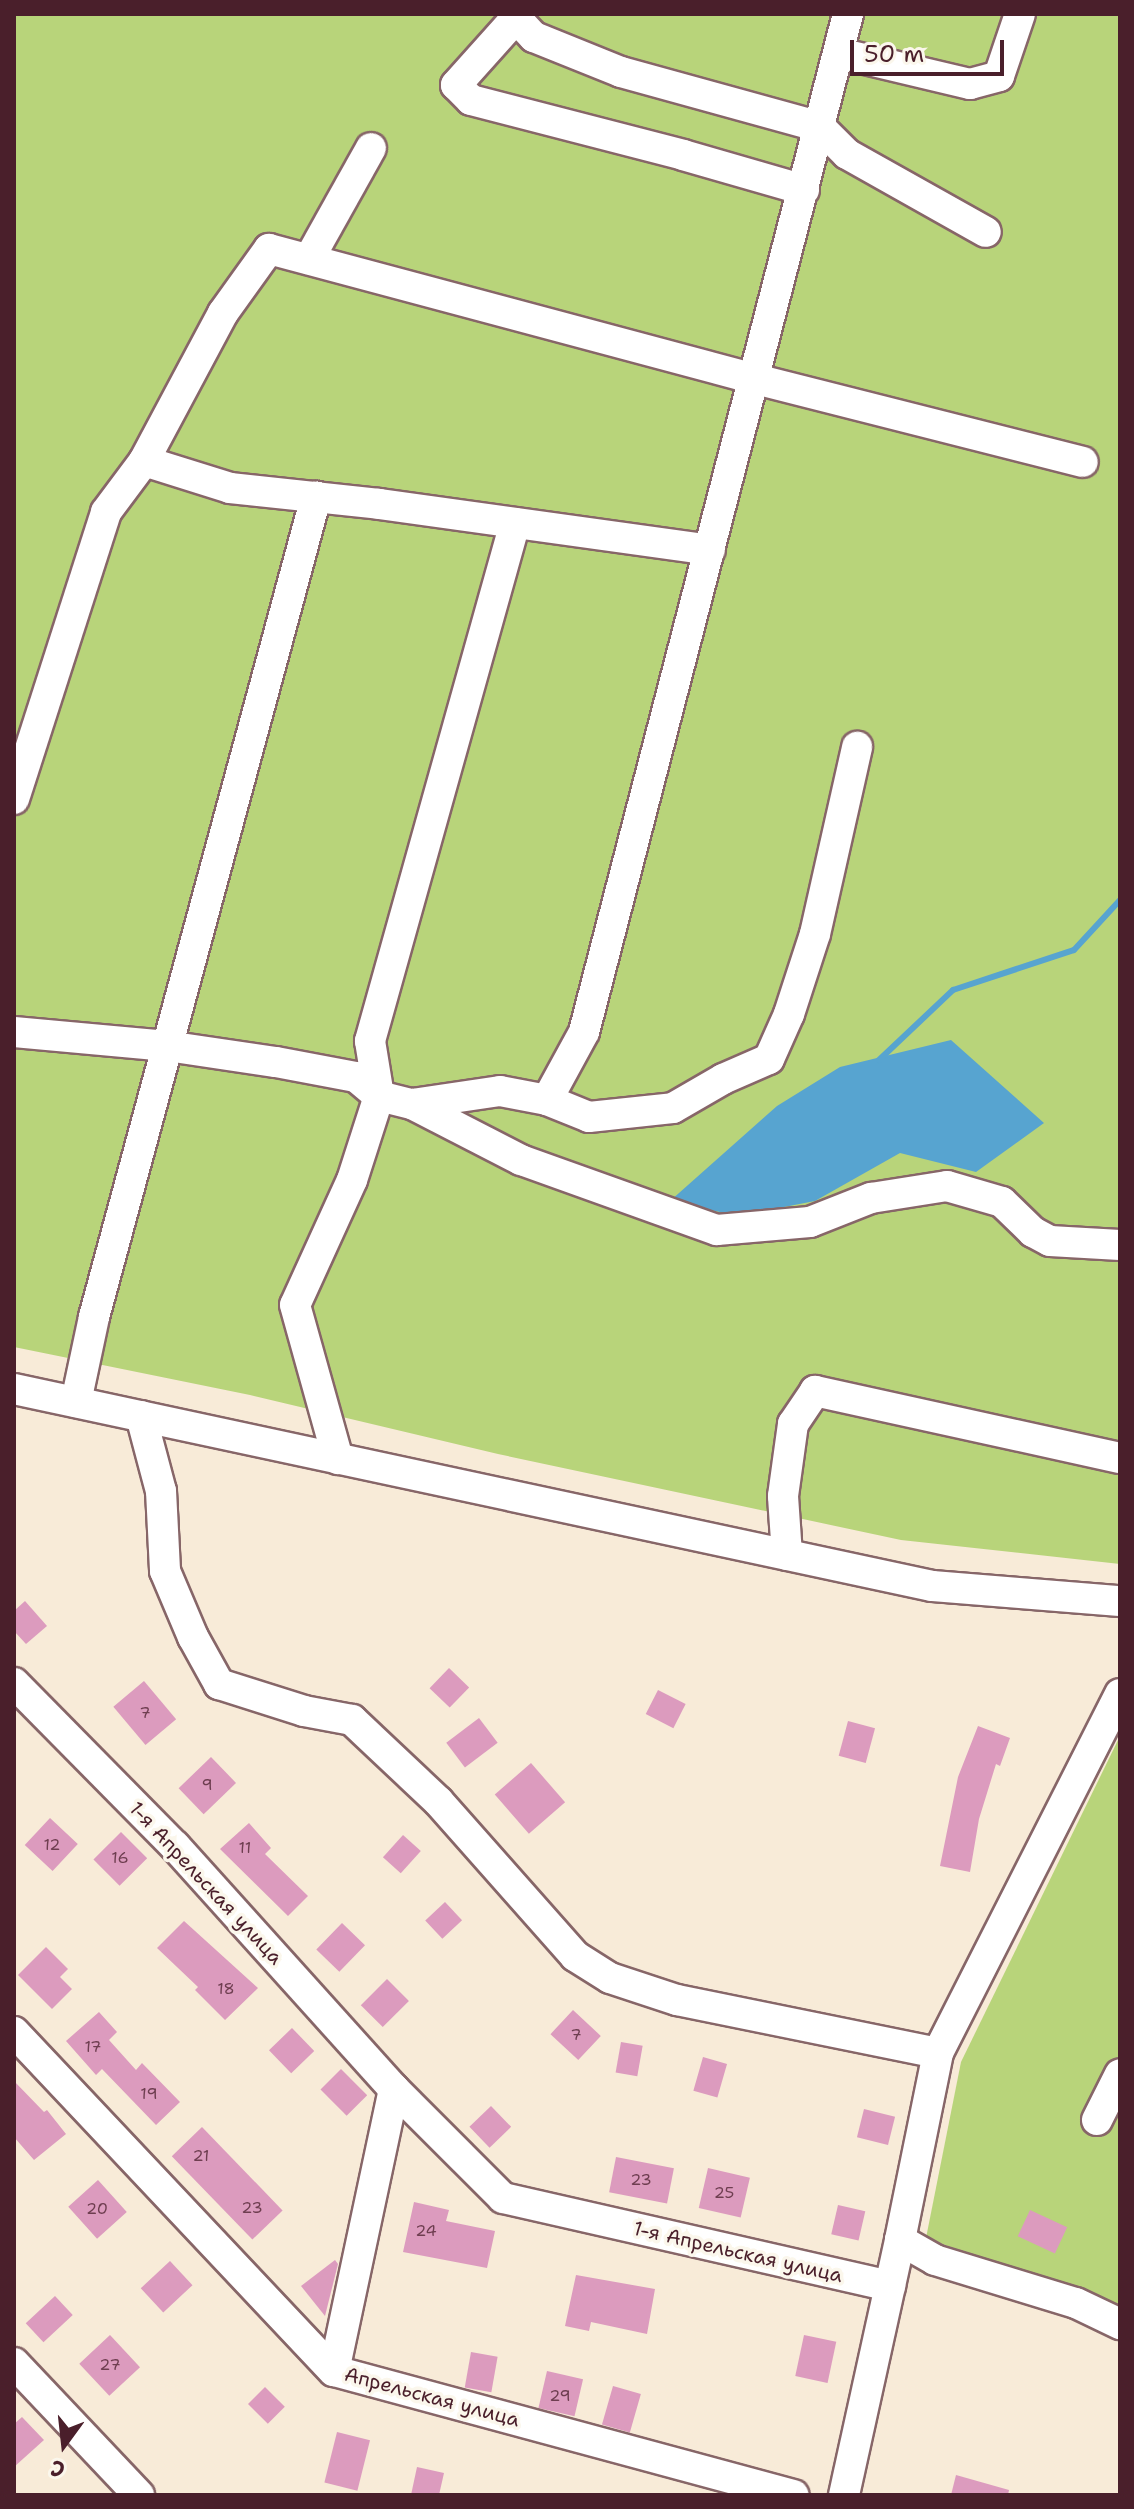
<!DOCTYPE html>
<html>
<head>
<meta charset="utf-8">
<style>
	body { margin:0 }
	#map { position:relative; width:1134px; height:2509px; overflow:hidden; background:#f8ebd8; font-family:"Shantell Sans",sans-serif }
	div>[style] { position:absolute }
	.green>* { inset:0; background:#b8d47a }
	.water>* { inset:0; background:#57a4d0 }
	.stream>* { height:6px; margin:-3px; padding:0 3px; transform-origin:3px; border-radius:3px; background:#57a4d0 }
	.building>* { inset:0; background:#dc9bbe; transform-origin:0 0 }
	.roads { filter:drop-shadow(2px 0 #876668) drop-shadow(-2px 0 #876668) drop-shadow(0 2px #876668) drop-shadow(0 -2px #876668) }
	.minor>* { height:30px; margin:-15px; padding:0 15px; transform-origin:15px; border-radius:15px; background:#fff }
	span { translate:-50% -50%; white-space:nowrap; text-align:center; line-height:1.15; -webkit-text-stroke:7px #fbf7ec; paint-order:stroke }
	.number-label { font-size:16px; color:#6e3e50 }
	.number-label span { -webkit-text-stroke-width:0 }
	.street-label { font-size:20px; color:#4a1f2b }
	.frame { position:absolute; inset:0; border:16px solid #4a1f2b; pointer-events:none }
	.north { position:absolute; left:24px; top:2405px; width:80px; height:80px; -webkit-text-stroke:6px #fbf7ec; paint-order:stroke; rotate:195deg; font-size:22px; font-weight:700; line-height:32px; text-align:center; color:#4a1f2b }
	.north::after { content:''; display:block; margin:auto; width:28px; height:36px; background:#4a1f2b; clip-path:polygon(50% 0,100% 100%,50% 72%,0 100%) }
	.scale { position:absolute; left:850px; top:40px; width:154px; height:36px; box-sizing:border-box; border:4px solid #4a1f2b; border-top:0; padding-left:10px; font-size:24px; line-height:28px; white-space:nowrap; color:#4a1f2b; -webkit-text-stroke:6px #fbf7ec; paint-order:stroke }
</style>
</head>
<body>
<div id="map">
	<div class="green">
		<i style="clip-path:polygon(14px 14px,1120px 14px,1120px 1564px,901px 1540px,498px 1454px,250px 1395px,14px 1347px)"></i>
		<i style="clip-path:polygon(1120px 1736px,1120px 2309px,926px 2238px,961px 2062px)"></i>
	</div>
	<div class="water">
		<i style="clip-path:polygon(951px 1040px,1044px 1123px,976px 1172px,900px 1153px,815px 1201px,738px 1216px,670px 1201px,777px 1106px,840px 1067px)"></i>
	</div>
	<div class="stream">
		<i style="left:879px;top:1060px;width:102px;rotate:-43.4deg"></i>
		<i style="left:953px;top:990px;width:127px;rotate:-18.3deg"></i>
		<i style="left:1074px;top:950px;width:68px;rotate:-47.4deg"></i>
	</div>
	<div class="building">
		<i style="clip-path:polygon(25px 1601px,47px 1626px,26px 1644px,14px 1631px,14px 1611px)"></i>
		<i style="left:449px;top:1668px;width:28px;height:28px;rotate:44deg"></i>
		<i style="left:144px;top:1681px;width:50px;height:40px;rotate:50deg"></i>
		<i style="left:658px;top:1690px;width:31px;height:27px;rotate:27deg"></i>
		<i style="left:479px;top:1718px;width:31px;height:41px;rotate:53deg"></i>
		<i style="left:848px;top:1721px;width:28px;height:36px;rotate:15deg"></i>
		<i style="clip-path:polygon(978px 1726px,1010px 1738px,1000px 1766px,996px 1764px,979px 1819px,970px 1872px,940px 1866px,958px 1777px)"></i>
		<i style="left:211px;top:1757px;width:36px;height:45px;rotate:46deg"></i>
		<i style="left:531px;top:1763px;width:52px;height:48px;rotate:49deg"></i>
		<i style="left:50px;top:1818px;width:38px;height:37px;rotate:43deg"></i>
		<i style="clip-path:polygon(249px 1823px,271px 1848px,265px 1854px,308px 1896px,288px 1916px,220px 1849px)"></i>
		<i style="left:121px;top:1832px;width:37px;height:39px;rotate:45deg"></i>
		<i style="left:403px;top:1835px;width:24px;height:30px;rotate:42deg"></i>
		<i style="left:445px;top:1902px;width:25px;height:27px;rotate:47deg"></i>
		<i style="clip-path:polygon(184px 1921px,258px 1988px,225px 2020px,195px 1990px,198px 1987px,157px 1948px)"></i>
		<i style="left:342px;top:1923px;width:32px;height:37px;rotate:44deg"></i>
		<i style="clip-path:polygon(46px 1947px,68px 1969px,60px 1977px,72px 1989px,52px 2009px,18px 1975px)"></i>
		<i style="left:387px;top:1979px;width:31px;height:37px;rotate:45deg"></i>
		<i style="left:573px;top:2010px;width:38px;height:33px;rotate:43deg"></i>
		<i style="clip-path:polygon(99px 2012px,117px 2032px,109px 2040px,136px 2070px,142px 2063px,180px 2102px,156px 2125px,102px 2069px,96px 2075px,66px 2041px)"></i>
		<i style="left:292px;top:2028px;width:32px;height:32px;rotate:46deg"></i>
		<i style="left:621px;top:2042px;width:22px;height:31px;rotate:10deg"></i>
		<i style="left:703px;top:2057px;width:25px;height:35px;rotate:16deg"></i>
		<i style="left:341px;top:2069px;width:37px;height:29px;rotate:45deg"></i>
		<i style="clip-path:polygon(14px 2081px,44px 2112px,47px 2110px,66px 2134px,34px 2160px,14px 2137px)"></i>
		<i style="left:491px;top:2106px;width:29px;height:30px;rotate:46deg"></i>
		<i style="left:864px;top:2109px;width:32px;height:29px;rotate:14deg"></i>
		<i style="left:202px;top:2127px;width:116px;height:42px;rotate:46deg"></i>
		<i style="left:616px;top:2157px;width:59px;height:36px;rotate:11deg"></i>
		<i style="left:708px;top:2168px;width:43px;height:41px;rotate:13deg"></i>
		<i style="left:98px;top:2180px;width:43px;height:40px;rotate:48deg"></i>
		<i style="clip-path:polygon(414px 2202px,449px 2210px,446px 2221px,495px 2231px,487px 2268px,403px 2252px)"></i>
		<i style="left:838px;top:2205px;width:28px;height:30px;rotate:13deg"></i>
		<i style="left:1030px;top:2210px;width:41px;height:29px;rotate:25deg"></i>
		<i style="clip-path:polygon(335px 2260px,338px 2264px,325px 2316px,301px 2286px)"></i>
		<i style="left:170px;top:2261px;width:33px;height:40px;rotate:47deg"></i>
		<i style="clip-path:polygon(576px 2275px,655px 2289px,647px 2334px,591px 2322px,589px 2331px,565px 2326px)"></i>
		<i style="left:55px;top:2296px;width:26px;height:40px;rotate:47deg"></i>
		<i style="left:110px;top:2335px;width:44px;height:42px;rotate:47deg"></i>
		<i style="left:804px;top:2335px;width:33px;height:42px;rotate:12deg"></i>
		<i style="left:471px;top:2352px;width:27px;height:36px;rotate:10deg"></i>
		<i style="left:547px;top:2371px;width:37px;height:38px;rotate:13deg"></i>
		<i style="left:613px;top:2386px;width:29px;height:40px;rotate:16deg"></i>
		<i style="left:265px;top:2387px;width:28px;height:24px;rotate:45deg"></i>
		<i style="clip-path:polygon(22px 2417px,44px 2440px,14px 2467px,14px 2424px)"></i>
		<i style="left:337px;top:2432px;width:34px;height:52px;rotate:14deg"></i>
		<i style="clip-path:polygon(417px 2467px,444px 2473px,439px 2495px,411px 2495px)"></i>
		<i style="clip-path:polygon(956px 2475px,1009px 2490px,1008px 2495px,951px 2495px)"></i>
	</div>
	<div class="roads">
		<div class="minor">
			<i style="left:517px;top:14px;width:4px;rotate:104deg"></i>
			<i style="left:516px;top:18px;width:26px;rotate:47deg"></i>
			<i style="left:534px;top:37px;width:94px;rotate:21.9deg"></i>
			<i style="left:621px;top:72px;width:206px;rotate:15.4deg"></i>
			<i style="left:820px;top:127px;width:38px;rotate:45deg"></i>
			<i style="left:847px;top:154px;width:159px;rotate:29.3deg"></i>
			<i style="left:516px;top:18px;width:90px;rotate:131.8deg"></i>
			<i style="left:456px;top:85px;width:21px;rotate:45deg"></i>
			<i style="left:471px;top:100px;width:219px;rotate:14.5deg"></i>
			<i style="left:683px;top:155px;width:126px;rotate:16.1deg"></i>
			<i style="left:839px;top:53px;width:135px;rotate:13.3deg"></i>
			<i style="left:970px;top:84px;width:30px;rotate:-15deg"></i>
			<i style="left:999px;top:76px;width:65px;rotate:-71.3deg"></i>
			<i style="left:309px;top:259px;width:127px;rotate:-60.8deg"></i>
			<i style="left:144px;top:461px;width:90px;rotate:17.4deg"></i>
			<i style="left:230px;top:488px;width:150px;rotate:6.1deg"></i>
			<i style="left:379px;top:504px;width:334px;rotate:7.9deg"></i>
			<i style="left:515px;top:523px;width:538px;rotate:105.64deg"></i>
			<i style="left:370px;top:1041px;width:56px;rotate:80.7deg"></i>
			<i style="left:379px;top:1096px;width:34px;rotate:14deg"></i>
			<i style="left:412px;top:1104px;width:89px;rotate:-8.4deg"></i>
			<i style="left:500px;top:1091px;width:48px;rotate:10.8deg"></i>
			<i style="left:547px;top:1100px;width:45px;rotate:22deg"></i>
			<i style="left:589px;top:1117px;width:84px;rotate:-6.1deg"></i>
			<i style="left:673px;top:1108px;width:58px;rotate:-30.1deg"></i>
			<i style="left:723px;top:1079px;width:50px;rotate:-23.5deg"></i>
			<i style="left:769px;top:1059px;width:49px;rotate:-66deg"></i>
			<i style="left:789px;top:1014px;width:84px;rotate:-72deg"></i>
			<i style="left:815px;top:934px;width:192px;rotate:-77.3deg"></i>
			<i style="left:14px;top:799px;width:301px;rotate:-72.2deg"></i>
			<i style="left:106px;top:512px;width:64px;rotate:-53.3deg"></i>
			<i style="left:144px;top:461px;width:168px;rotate:-61.9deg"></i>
			<i style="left:223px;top:313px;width:79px;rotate:-54.3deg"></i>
			<i style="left:269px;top:249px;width:503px;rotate:14.98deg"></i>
			<i style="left:755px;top:379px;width:338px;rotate:14.2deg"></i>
			<i style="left:14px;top:1032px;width:154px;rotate:5.2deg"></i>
			<i style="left:167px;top:1046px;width:110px;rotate:8.4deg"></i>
			<i style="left:276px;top:1062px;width:81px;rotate:10.6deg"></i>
			<i style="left:356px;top:1077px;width:30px;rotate:40deg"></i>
			<i style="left:379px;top:1096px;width:88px;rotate:107.8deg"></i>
			<i style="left:352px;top:1180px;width:137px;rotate:114.5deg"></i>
			<i style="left:295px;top:1305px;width:160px;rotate:74.4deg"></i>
			<i style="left:547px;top:1100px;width:77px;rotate:-61.4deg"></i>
			<i style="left:584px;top:1032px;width:1052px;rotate:-75.46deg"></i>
			<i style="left:412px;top:1104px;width:123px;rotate:27.2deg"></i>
			<i style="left:521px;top:1160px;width:208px;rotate:19.7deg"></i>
			<i style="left:717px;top:1230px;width:93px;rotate:-4.9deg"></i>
			<i style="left:810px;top:1222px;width:66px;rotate:-21.5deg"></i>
			<i style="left:871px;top:1198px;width:77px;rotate:-9deg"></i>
			<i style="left:947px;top:1186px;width:57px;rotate:16.2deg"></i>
			<i style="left:1002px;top:1202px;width:43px;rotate:44.1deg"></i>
			<i style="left:1033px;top:1232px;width:19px;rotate:28deg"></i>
			<i style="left:1050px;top:1241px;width:70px;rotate:3.3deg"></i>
			<i style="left:14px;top:1389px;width:939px;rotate:12.11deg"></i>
			<i style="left:932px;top:1586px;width:189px;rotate:4.6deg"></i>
			<i style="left:76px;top:1402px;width:87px;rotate:-78deg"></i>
			<i style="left:94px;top:1317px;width:850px;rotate:-74.85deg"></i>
			<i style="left:141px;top:1416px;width:78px;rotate:75.1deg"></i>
			<i style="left:161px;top:1491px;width:80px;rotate:87.1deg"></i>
			<i style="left:165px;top:1571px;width:72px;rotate:67deg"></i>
			<i style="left:193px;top:1637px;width:54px;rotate:61deg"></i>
			<i style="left:219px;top:1684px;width:89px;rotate:17.6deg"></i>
			<i style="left:304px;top:1711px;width:49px;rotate:10.6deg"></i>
			<i style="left:352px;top:1720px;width:118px;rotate:43.3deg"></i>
			<i style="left:438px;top:1801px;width:207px;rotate:48.5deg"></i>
			<i style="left:575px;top:1956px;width:41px;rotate:32.2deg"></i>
			<i style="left:610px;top:1978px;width:71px;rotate:18.2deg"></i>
			<i style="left:677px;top:2000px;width:266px;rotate:11.5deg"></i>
			<i style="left:787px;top:1555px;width:59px;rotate:-93.9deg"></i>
			<i style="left:783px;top:1496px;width:73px;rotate:-82.1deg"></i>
			<i style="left:793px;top:1424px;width:40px;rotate:-56deg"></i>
			<i style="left:815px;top:1391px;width:312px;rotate:12.4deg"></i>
			<i style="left:14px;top:1683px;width:229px;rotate:45.4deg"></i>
			<i style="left:175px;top:1846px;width:327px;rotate:48deg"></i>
			<i style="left:394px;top:2089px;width:288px;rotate:102deg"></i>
			<i style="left:1120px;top:1694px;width:402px;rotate:116.9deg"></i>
			<i style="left:938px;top:2053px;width:191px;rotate:101.5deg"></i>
			<i style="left:900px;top:2240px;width:40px;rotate:29.7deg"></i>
			<i style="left:935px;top:2260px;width:147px;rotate:17deg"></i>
			<i style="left:1076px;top:2303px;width:49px;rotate:25.5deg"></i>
			<i style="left:14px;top:2032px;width:466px;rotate:46.7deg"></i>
			<i style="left:334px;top:2371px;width:476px;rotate:15.1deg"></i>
			<i style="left:394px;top:2089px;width:154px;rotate:45deg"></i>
			<i style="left:503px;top:2198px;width:397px;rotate:12.8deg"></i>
			<i style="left:1097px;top:2120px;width:51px;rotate:-63.4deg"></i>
			<i style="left:14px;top:2363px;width:182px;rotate:46.6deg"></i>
			<i style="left:844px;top:2495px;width:261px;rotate:-77.6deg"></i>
		</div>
	</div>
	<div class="number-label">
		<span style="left:145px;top:1713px">7</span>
		<span style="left:207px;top:1785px">9</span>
		<span style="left:52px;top:1845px">12</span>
		<span style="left:245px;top:1848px">11</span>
		<span style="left:120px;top:1858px">16</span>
		<span style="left:226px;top:1989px">18</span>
		<span style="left:576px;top:2035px">7</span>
		<span style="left:93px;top:2047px">17</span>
		<span style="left:149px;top:2094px">19</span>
		<span style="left:201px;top:2156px">21</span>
		<span style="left:641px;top:2180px">23</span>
		<span style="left:724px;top:2193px">25</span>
		<span style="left:252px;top:2208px">23</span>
		<span style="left:97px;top:2209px">20</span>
		<span style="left:426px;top:2231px">24</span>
		<span style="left:110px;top:2365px">27</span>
		<span style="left:560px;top:2396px">29</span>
	</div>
	<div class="street-label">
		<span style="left:206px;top:1883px;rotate:47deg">1-я Апрельская улица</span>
		<span style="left:738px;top:2252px;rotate:13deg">1-я Апрельская улица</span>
		<span style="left:432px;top:2397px;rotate:15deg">Апрельская улица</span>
	</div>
	<div class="frame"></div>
	<div class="north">С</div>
	<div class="scale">50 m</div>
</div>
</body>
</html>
